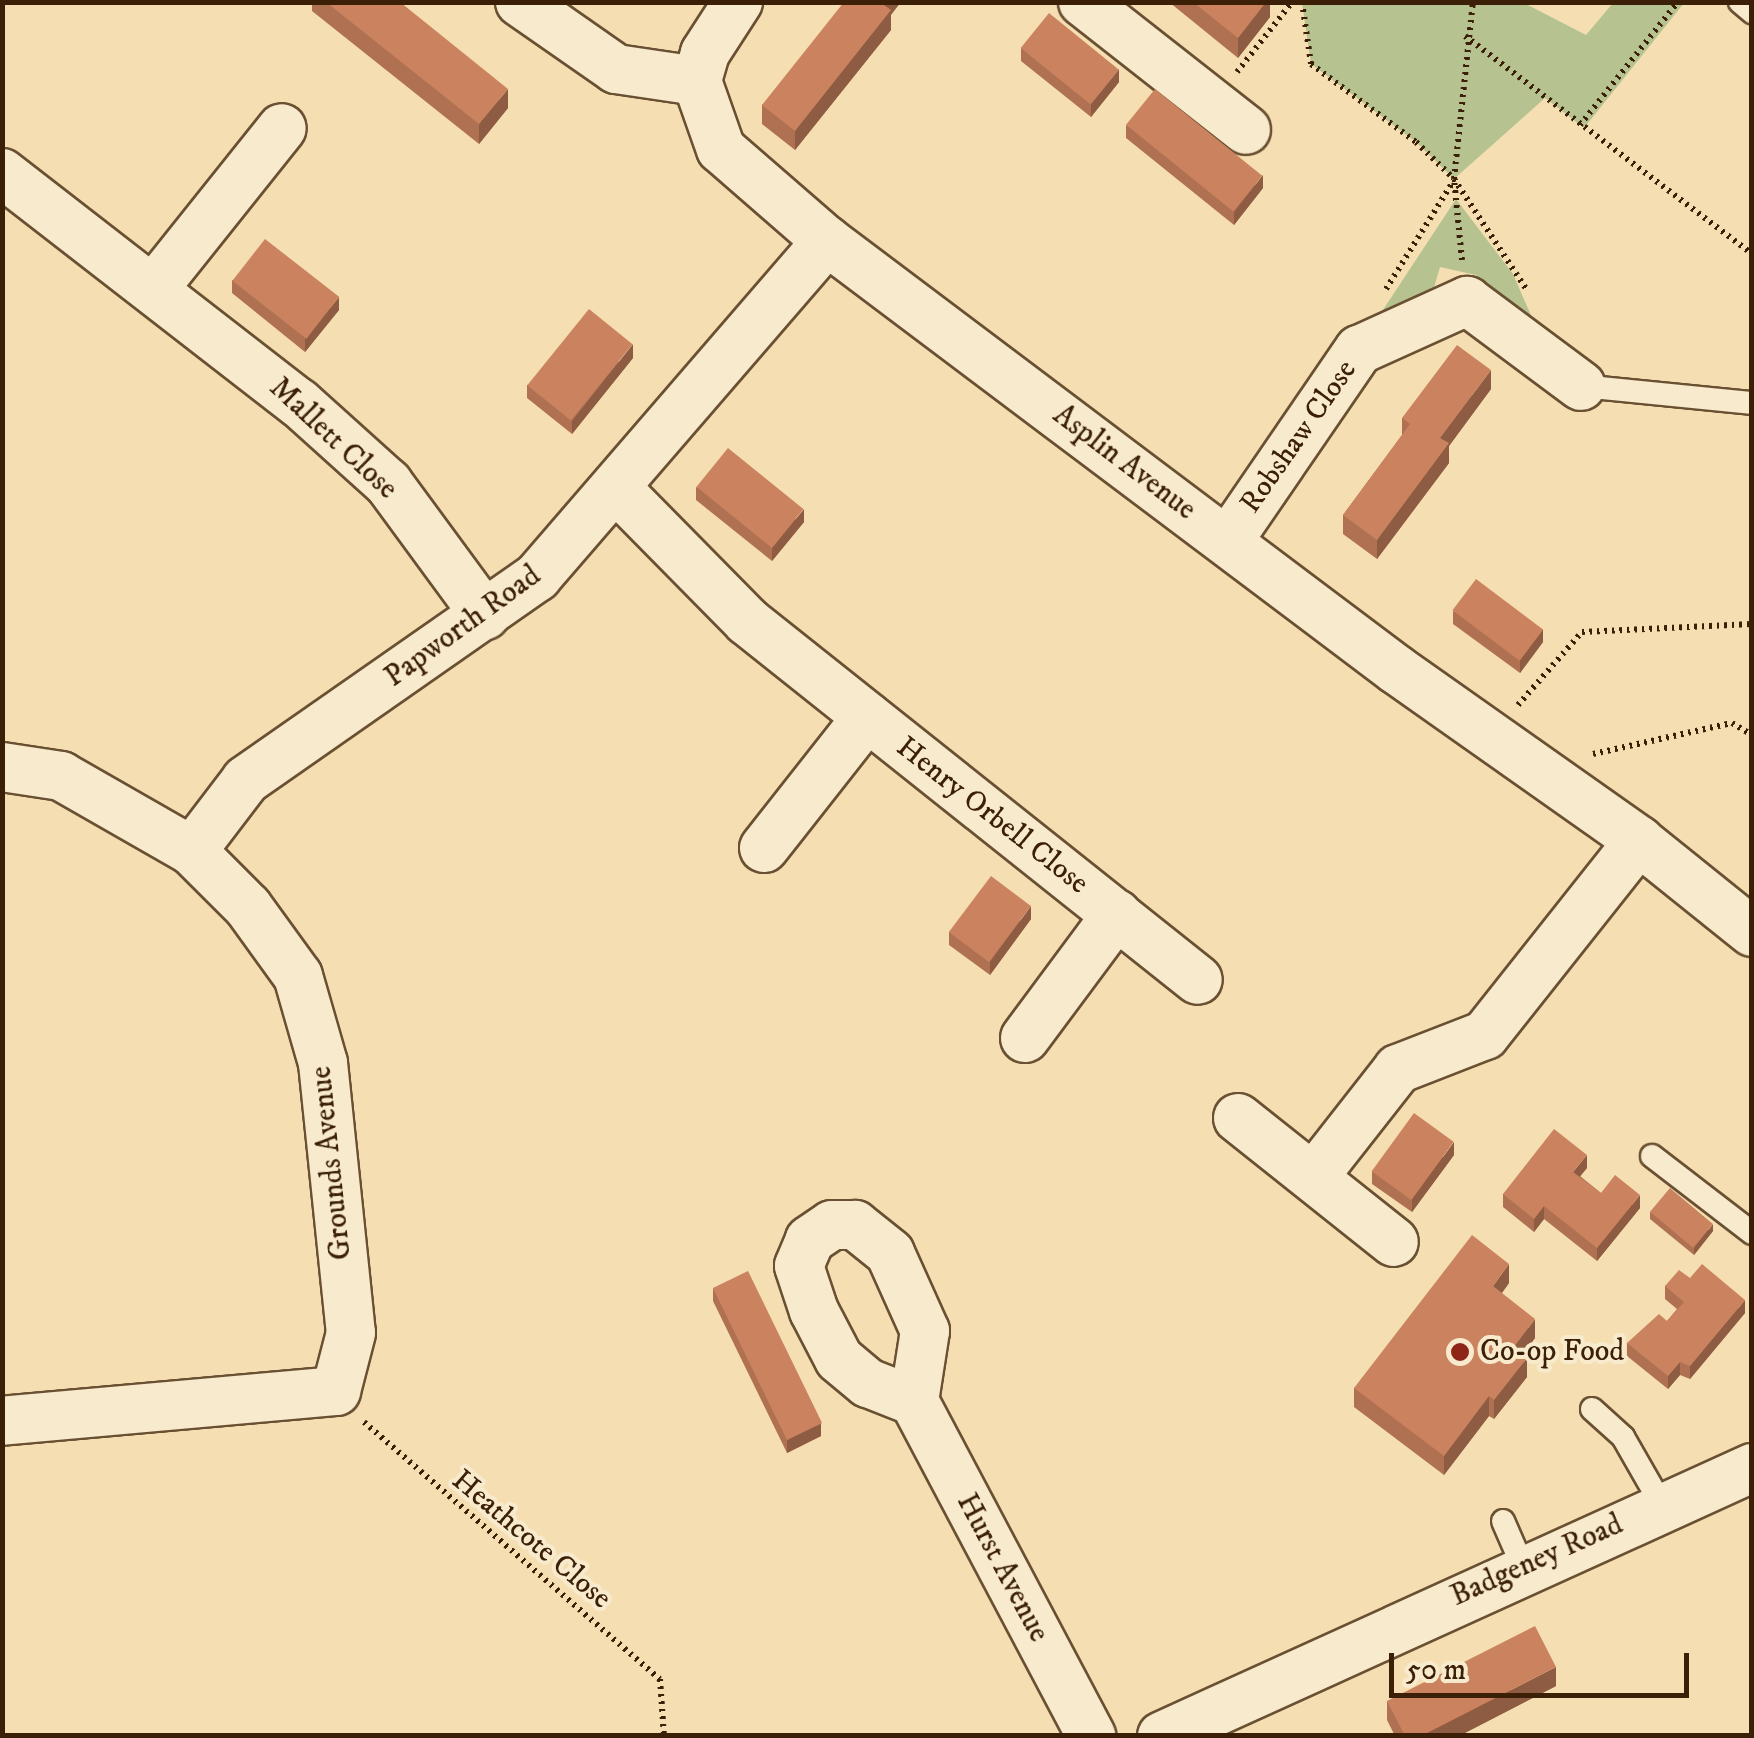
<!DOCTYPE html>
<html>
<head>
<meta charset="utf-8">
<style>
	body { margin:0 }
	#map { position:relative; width:1754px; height:1738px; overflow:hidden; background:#f5dfb2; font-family:"IM FELL DW Pica",serif }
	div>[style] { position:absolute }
	.green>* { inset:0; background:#b6c390 }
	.path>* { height:6px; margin-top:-3px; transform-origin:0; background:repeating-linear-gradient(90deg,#3b2007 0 2.5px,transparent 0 7.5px) }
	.roads { filter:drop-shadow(2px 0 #6a5032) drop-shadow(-2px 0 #6a5032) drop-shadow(0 2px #6a5032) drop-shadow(0 -2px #6a5032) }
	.lane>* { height:22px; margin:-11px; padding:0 11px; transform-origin:11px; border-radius:11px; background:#f8eacd }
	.street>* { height:48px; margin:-24px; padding:0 24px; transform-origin:24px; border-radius:24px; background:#f8eacd }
	.wall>* { inset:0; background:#af7152 }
	.shaded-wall>* { inset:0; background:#8e5c42 }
	.building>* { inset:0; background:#cb835f; transform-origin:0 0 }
	.dots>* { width:28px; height:28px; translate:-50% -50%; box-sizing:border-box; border:5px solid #f8eacd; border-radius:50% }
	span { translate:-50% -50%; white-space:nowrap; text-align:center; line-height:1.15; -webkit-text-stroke:8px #f8eacd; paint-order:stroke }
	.street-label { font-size:30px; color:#3b2007 }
	.poi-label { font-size:30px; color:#3b2007 }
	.left { translate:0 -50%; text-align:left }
	.frame { position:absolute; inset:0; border:5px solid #3b2007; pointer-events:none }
	.scale { position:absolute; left:1389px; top:1653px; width:300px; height:45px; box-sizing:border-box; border:5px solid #3b2007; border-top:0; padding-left:12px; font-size:30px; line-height:35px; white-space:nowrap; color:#3b2007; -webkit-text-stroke:8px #f8eacd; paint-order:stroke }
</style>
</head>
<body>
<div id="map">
	<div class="green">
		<i style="clip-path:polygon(1302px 3px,1524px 3px,1586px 35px,1613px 3px,1684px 3px,1584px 128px,1545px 98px,1454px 179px,1416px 142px,1311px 64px)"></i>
		<i style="clip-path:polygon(1456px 199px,1513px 274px,1533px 320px,1484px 292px,1476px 275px,1440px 267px,1433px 291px,1375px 322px)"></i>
	</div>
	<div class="path">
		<i style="left:1302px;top:2px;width:63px;rotate:81.7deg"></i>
		<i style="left:1311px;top:64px;width:131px;rotate:36.6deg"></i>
		<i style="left:1416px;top:142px;width:53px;rotate:44.2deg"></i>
		<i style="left:1454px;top:179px;width:133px;rotate:56.7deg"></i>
		<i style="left:1465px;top:36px;width:360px;rotate:37.2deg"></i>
		<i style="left:1237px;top:72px;width:89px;rotate:-51.8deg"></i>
		<i style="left:1580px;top:125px;width:157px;rotate:-51.5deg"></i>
		<i style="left:1462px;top:260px;width:81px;rotate:-95.6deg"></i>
		<i style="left:1454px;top:179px;width:178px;rotate:-83.9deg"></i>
		<i style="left:1386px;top:289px;width:128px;rotate:-58deg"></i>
		<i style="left:1518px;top:705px;width:97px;rotate:-48.8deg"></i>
		<i style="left:1582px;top:632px;width:170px;rotate:-2.7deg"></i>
		<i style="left:1593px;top:754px;width:142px;rotate:-12.6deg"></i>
		<i style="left:1732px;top:723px;width:23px;rotate:31deg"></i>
		<i style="left:364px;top:1422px;width:392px;rotate:41deg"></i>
		<i style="left:660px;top:1679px;width:57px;rotate:86deg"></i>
	</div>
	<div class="roads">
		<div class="lane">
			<i style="left:1740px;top:2px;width:16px;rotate:40deg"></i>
			<i style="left:1581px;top:386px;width:172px;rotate:5.7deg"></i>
			<i style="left:1652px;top:1156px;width:126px;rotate:37.6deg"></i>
			<i style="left:1592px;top:1409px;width:42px;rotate:42.1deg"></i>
			<i style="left:1623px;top:1437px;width:78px;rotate:60.2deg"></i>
			<i style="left:1503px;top:1521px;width:50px;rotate:66.5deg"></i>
		</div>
		<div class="street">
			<i style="left:520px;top:2px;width:117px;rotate:34.9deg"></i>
			<i style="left:616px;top:69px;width:82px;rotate:8.4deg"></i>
			<i style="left:697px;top:81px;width:72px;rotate:70.6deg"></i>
			<i style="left:721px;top:149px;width:140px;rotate:41deg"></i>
			<i style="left:827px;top:241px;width:713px;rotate:36.97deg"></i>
			<i style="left:1397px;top:670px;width:296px;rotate:35.2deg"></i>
			<i style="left:1639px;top:841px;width:145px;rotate:38.8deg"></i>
			<i style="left:1083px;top:2px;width:207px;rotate:38.1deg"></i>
			<i style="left:697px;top:81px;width:29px;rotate:-74deg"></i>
			<i style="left:705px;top:53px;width:61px;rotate:-57.1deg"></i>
			<i style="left:2px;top:173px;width:376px;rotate:37.8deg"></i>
			<i style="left:299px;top:403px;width:120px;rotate:42deg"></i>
			<i style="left:388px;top:483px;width:164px;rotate:53.7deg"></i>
			<i style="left:155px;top:287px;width:203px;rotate:-51.4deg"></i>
			<i style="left:618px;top:490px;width:184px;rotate:45.4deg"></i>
			<i style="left:747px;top:621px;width:576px;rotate:38.52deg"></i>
			<i style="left:1228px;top:541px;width:232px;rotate:-55.6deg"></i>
			<i style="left:1359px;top:350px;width:119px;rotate:-24.4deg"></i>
			<i style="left:1467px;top:301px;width:142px;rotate:36.7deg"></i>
			<i style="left:2px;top:767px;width:60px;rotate:8.7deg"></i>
			<i style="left:61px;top:776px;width:151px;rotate:29.8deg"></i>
			<i style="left:192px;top:851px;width:79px;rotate:45deg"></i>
			<i style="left:248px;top:907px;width:85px;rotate:54.1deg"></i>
			<i style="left:298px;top:976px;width:91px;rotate:74deg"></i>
			<i style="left:323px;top:1063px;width:271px;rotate:84.1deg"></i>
			<i style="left:351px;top:1333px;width:60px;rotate:104.5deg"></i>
			<i style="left:336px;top:1391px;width:335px;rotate:174.9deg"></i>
			<i style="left:764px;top:848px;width:167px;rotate:-51.8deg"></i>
			<i style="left:192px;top:851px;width:89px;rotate:-52.7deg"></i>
			<i style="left:246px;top:780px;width:355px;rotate:-34.9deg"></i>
			<i style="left:537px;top:577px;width:444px;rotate:-49.2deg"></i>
			<i style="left:1025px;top:1038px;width:154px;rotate:-53.4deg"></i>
			<i style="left:1238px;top:1118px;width:199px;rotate:38.5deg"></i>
			<i style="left:1315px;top:1175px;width:135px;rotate:-51.9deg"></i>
			<i style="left:1398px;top:1069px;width:93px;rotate:-21.3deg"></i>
			<i style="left:1485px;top:1035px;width:248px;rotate:-51.6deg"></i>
			<i style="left:914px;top:1401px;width:71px;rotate:-81.1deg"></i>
			<i style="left:925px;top:1331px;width:85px;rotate:-114.2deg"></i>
			<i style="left:890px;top:1253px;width:45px;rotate:-141.3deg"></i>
			<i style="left:855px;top:1225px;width:23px;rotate:180deg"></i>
			<i style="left:832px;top:1225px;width:27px;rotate:146deg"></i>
			<i style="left:810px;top:1240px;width:28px;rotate:113deg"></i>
			<i style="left:799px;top:1266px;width:47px;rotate:71.6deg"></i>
			<i style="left:814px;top:1311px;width:54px;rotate:62.5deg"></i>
			<i style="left:839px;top:1359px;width:38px;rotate:40deg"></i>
			<i style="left:868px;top:1383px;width:49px;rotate:21.4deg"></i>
			<i style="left:914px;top:1401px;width:379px;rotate:62.1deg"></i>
			<i style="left:1162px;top:1736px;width:648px;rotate:-24.43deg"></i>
		</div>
	</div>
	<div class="wall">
		<i style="clip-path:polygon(312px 2px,400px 2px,508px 108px,479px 144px,312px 11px)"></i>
		<i style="clip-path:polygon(1169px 2px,1270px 2px,1270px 17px,1238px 58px)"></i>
		<i style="clip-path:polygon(891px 15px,891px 30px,795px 150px,762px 124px,762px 105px)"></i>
		<i style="clip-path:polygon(1021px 48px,1119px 82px,1091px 117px,1021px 61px)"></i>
		<i style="clip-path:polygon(1126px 125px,1263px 188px,1234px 225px,1126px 138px)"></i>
		<i style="clip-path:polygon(232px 280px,339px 310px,305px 352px,232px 293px)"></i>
		<i style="clip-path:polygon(633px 358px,572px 434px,527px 398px,527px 385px)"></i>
		<i style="clip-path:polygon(1491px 389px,1449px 446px,1449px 463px,1377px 559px,1343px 534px,1343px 515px,1402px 435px,1402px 418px)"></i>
		<i style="clip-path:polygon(696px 487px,804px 522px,772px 561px,696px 500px)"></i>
		<i style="clip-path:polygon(1453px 611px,1543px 642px,1520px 673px,1453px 624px)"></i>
		<i style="clip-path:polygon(1031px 919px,990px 975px,949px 945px,949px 932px)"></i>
		<i style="clip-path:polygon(1454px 1155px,1412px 1212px,1372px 1184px,1372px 1171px)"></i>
		<i style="clip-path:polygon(1587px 1168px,1580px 1176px,1601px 1193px,1640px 1208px,1597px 1261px,1544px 1219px,1534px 1232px,1503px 1207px,1503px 1194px)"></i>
		<i style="clip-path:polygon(1650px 1212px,1713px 1231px,1694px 1255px,1650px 1219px)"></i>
		<i style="clip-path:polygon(1690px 1278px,1745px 1313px,1690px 1379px,1680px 1375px,1668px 1389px,1627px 1356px,1627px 1343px,1667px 1321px,1677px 1309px,1665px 1299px,1665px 1286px)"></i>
		<i style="clip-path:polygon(1509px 1283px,1502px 1293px,1535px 1338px,1522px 1355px,1527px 1377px,1494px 1419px,1489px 1416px,1444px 1475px,1354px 1407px,1354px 1388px)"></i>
		<i style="clip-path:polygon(713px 1288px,821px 1436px,787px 1453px,713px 1301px)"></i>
		<i style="clip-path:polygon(1556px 1686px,1459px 1736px,1395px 1736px,1387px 1720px,1387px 1701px)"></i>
	</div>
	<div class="shaded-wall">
		<i style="clip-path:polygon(886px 2px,901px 2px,891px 15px,891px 30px,795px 150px,795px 131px)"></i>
		<i style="clip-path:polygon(1266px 2px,1270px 2px,1270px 17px,1238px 58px,1238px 38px)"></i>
		<i style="clip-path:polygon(1119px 69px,1119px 82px,1091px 117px,1091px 104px)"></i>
		<i style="clip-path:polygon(508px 89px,508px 108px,479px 144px,479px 124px)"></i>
		<i style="clip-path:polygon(1263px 175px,1263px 188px,1234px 225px,1234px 212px)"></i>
		<i style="clip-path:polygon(339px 297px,339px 310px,305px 352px,305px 339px)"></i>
		<i style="clip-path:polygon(633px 344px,633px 358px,572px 434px,572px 421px)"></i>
		<i style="clip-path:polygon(1491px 370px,1491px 389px,1449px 446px,1449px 463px,1377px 559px,1377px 540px,1440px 438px)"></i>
		<i style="clip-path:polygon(804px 509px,804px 522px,772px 561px,772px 548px)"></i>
		<i style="clip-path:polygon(1543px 629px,1543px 642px,1520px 673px,1520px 660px)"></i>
		<i style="clip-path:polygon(1031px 906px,1031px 919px,990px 975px,990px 962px)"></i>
		<i style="clip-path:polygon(1454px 1142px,1454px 1155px,1412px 1212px,1412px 1199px)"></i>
		<i style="clip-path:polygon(1587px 1155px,1587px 1168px,1573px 1185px,1573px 1172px)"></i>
		<i style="clip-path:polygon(1640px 1195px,1640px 1208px,1597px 1261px,1597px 1248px)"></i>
		<i style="clip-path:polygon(1544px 1206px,1544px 1219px,1534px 1232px,1534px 1219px)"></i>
		<i style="clip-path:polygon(1713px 1224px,1713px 1231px,1694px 1255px,1694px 1248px)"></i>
		<i style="clip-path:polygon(1509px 1264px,1509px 1283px,1493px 1305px,1493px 1286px)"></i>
		<i style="clip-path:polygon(1745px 1300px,1745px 1313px,1690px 1379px,1690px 1366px)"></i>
		<i style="clip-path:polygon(1535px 1319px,1535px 1338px,1513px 1367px,1513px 1348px)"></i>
		<i style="clip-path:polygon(1527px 1358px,1527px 1377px,1494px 1419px,1494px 1400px)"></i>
		<i style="clip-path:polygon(1680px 1362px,1680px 1375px,1668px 1389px,1668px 1376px)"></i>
		<i style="clip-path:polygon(1489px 1396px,1489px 1416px,1444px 1475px,1444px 1456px)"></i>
		<i style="clip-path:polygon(821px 1423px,821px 1436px,787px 1453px,787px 1440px)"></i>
		<i style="clip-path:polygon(1556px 1667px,1556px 1686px,1459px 1736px,1421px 1736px)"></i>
	</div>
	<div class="building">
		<i style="clip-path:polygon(326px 2px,400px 2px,508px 89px,479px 124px)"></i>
		<i style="clip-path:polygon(844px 2px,886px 2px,884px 5px,891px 10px,795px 131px,762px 105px)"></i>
		<i style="clip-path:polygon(1193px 2px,1266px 2px,1238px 38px)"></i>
		<i style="left:1049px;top:13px;width:90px;height:45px;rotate:39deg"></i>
		<i style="left:1155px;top:89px;width:138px;height:46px;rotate:39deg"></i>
		<i style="left:265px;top:239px;width:94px;height:53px;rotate:38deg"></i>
		<i style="left:589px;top:309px;width:56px;height:98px;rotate:39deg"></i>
		<i style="clip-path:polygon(1457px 345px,1491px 370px,1440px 438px,1449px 443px,1377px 540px,1343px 515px,1410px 424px,1402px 418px)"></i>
		<i style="left:728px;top:448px;width:97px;height:50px;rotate:39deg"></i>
		<i style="left:1476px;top:579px;width:84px;height:39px;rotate:37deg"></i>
		<i style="left:991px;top:876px;width:50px;height:70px;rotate:37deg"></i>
		<i style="left:1414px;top:1113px;width:49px;height:72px;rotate:36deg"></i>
		<i style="clip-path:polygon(1554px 1129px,1587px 1155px,1573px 1172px,1601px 1193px,1615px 1175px,1640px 1195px,1597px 1248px,1544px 1206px,1534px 1219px,1503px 1194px)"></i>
		<i style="left:1670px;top:1188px;width:56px;height:31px;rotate:40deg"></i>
		<i style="clip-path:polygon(1472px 1235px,1509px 1264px,1493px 1286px,1535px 1319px,1513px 1348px,1527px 1358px,1494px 1400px,1489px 1396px,1444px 1456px,1354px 1388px)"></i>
		<i style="clip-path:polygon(1702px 1264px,1745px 1300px,1690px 1366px,1680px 1362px,1668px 1376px,1627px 1343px,1659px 1314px,1667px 1321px,1684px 1302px,1665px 1286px,1679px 1270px,1690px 1278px)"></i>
		<i style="left:748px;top:1271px;width:169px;height:39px;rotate:64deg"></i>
		<i style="clip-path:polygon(1535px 1626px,1556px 1667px,1421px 1736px,1405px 1736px,1387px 1701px)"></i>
	</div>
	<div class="dots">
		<i style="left:1460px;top:1352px;background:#8f2418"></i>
	</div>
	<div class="street-label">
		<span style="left:1299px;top:437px;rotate:-55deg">Robshaw Close</span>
		<span style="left:333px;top:439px;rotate:43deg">Mallett Close</span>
		<span style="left:1124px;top:463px;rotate:37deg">Asplin Avenue</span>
		<span style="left:463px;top:627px;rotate:-36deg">Papworth Road</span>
		<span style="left:992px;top:816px;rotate:38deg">Henry Orbell Close</span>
		<span style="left:332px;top:1163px;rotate:-96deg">Grounds Avenue</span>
		<span style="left:531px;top:1540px;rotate:40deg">Heathcote Close</span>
		<span style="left:1537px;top:1561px;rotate:-24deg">Badgeney Road</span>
		<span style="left:1002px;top:1568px;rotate:62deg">Hurst Avenue</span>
	</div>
	<div class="poi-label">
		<span class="left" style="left:1480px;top:1352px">Co-op Food</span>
	</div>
	<div class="frame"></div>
	<div class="scale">50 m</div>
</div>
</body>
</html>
